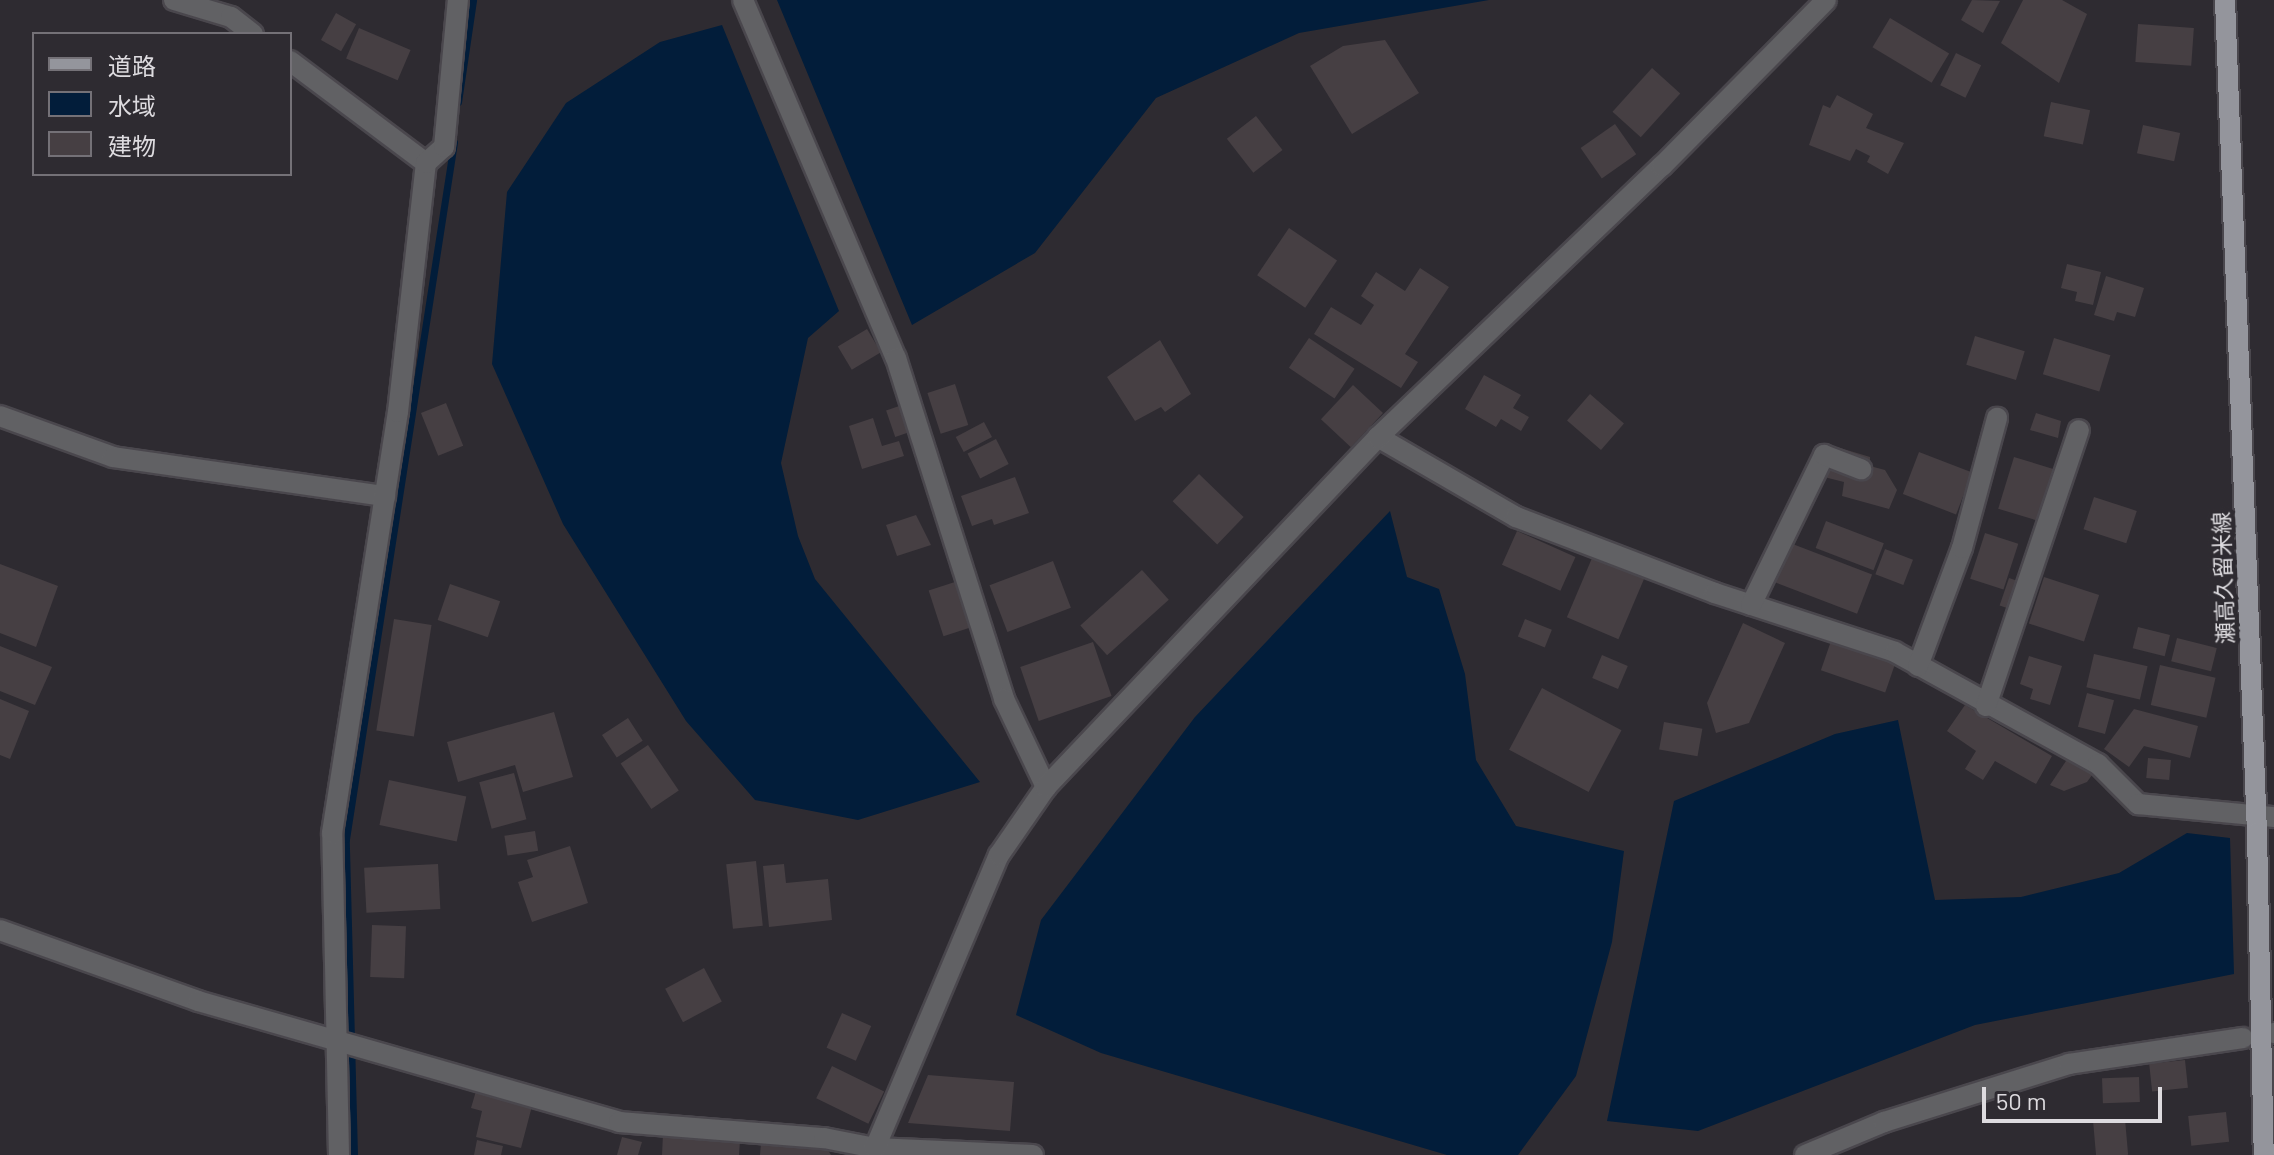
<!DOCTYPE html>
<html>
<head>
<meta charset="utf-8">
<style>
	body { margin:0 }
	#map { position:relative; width:2274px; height:1155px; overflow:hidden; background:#2e2b31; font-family:Barlow,"Noto Sans JP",sans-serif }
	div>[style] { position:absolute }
	.water>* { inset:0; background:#021d3a }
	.stream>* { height:7px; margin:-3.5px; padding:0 3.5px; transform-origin:3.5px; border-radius:3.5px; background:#021d3a }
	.building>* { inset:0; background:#463f43; transform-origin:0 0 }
	.roads { filter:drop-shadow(2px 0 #4a474d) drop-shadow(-2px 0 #4a474d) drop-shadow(0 2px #4a474d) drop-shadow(0 -2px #4a474d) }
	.minor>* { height:20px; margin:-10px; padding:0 10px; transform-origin:10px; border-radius:10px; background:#616164 }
	.tertiary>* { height:20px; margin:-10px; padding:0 10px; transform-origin:10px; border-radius:10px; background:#616164 }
	.primary>* { height:20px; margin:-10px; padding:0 10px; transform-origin:10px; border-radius:10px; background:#94959c }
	span { translate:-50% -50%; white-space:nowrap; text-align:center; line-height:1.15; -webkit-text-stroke:8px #2e2b31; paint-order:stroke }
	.street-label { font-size:22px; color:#dddbdf }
	.legend { position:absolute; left:32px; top:32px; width:260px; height:144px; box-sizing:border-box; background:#2e2b31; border:2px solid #747177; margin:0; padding:10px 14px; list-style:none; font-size:24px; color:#dddbdf }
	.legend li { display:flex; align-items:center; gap:16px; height:40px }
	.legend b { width:40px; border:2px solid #747177 }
	.scale { position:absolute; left:1982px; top:1087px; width:180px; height:36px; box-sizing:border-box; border:4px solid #dddbdf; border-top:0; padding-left:10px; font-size:24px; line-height:28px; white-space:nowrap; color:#dddbdf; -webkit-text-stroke:6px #2e2b31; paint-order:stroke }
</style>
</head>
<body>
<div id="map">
	<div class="water">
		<i style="clip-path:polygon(777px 0,1489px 0,1299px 33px,1156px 98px,1035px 253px,912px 325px)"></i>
		<i style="clip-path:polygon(722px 25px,839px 311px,808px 338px,781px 463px,798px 536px,815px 579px,980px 782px,858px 820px,755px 800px,686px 721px,563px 524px,492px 364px,507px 192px,566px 103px,660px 42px)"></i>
		<i style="clip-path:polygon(1390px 511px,1407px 577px,1439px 589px,1465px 674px,1476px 760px,1516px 826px,1624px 851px,1612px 942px,1576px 1076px,1518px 1155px,1447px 1155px,1101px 1053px,1016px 1015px,1041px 920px,1195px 717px)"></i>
		<i style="clip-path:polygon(1898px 720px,1935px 900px,2021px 897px,2119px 873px,2187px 833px,2230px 838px,2234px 974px,1975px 1025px,1698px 1131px,1607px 1121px,1674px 801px,1835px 734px)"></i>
	</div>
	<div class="stream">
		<i style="left:458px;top:102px;width:103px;rotate:-81.6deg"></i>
		<i style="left:354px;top:1155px;width:316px;rotate:-91.5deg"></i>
		<i style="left:346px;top:839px;width:705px;rotate:-81.19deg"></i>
	</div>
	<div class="building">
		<i style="clip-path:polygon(1972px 0,2000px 1px,1983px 33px,1961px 20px)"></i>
		<i style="clip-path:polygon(2023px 0,2062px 0,2087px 14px,2059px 83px,2001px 43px)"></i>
		<i style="left:336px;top:13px;width:23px;height:31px;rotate:29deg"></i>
		<i style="left:1890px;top:18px;width:69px;height:34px;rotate:31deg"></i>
		<i style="left:2138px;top:24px;width:56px;height:38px;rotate:4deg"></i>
		<i style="left:359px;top:28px;width:56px;height:33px;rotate:23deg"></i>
		<i style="clip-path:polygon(1385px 40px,1419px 93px,1352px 134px,1310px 66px,1343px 46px)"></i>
		<i style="left:1956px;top:53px;width:28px;height:36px;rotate:26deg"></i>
		<i style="left:1652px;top:68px;width:38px;height:59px;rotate:42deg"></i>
		<i style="clip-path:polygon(1837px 95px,1873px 114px,1866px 128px,1904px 143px,1888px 174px,1867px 162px,1870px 156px,1856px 149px,1850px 161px,1809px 145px,1823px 105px,1830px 108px)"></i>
		<i style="left:2051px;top:102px;width:40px;height:35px;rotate:12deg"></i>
		<i style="left:1256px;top:116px;width:43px;height:37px;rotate:52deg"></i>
		<i style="left:1615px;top:124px;width:37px;height:42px;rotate:55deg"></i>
		<i style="left:2143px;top:125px;width:38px;height:29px;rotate:12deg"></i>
		<i style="left:1289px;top:228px;width:58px;height:57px;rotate:34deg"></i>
		<i style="clip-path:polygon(2067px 264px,2101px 272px,2093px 305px,2075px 301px,2077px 292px,2061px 288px)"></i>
		<i style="clip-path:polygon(1420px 268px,1449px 287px,1405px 354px,1418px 362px,1401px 388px,1314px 334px,1331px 307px,1361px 325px,1374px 305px,1361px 296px,1376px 272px,1405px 291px)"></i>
		<i style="clip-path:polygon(2106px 276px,2144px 288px,2135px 317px,2117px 312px,2114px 321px,2094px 315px)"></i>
		<i style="left:867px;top:329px;width:27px;height:34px;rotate:59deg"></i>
		<i style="left:1975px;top:336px;width:52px;height:30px;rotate:17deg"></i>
		<i style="left:1309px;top:338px;width:55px;height:36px;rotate:34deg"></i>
		<i style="left:2054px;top:338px;width:59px;height:38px;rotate:17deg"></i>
		<i style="clip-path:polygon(1160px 340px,1191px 394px,1165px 412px,1161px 407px,1135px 421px,1107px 377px)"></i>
		<i style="clip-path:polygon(1484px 375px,1521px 395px,1513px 408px,1529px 417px,1521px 431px,1501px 419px,1496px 427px,1465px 409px)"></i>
		<i style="left:955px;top:384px;width:43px;height:29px;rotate:72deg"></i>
		<i style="left:1353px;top:385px;width:41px;height:47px;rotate:43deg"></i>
		<i style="left:1590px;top:394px;width:45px;height:35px;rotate:41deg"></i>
		<i style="left:446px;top:403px;width:46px;height:27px;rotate:68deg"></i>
		<i style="left:905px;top:404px;width:28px;height:20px;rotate:71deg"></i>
		<i style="clip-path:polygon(2036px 413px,2061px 421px,2058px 438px,2030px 430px)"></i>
		<i style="clip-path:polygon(873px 418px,882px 446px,899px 441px,904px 456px,862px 469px,849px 426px)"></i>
		<i style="left:984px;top:422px;width:17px;height:32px;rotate:62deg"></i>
		<i style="left:996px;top:439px;width:28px;height:32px;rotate:63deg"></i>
		<i style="clip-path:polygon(1837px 447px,1870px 457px,1870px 466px,1885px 470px,1897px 490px,1889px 509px,1842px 496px,1844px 482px,1824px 477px)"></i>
		<i style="left:1919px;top:452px;width:57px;height:45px;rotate:21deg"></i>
		<i style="left:2014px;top:457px;width:53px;height:54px;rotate:17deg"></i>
		<i style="left:1199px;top:474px;width:62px;height:38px;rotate:44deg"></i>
		<i style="clip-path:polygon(1015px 477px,1029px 513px,994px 525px,992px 519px,972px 526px,961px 496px)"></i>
		<i style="left:2094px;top:497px;width:45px;height:34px;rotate:18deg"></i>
		<i style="clip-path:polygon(916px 515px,931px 545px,897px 556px,886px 525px)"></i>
		<i style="left:1826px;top:521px;width:62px;height:29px;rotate:21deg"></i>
		<i style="left:1517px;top:531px;width:64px;height:37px;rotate:24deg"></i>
		<i style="left:1985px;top:533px;width:35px;height:48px;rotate:18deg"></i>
		<i style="left:1790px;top:543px;width:88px;height:42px;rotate:21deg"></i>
		<i style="left:1885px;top:549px;width:30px;height:27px;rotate:21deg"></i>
		<i style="left:1595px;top:551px;width:56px;height:72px;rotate:23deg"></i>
		<i style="left:1053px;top:561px;width:50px;height:68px;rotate:69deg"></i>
		<i style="clip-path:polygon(0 564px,58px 586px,36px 647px,0 633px)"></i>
		<i style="left:1142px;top:570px;width:40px;height:83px;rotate:48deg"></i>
		<i style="left:2044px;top:577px;width:58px;height:49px;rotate:18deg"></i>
		<i style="left:2009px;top:578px;width:18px;height:29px;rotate:19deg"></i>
		<i style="left:961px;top:580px;width:48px;height:34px;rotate:72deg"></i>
		<i style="left:450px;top:584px;width:53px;height:38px;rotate:19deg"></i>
		<i style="left:394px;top:619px;width:38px;height:113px;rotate:9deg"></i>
		<i style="left:1525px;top:619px;width:29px;height:19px;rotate:22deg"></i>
		<i style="clip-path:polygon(1743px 623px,1785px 643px,1749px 723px,1716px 733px,1707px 703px)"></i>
		<i style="left:2138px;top:627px;width:33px;height:22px;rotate:14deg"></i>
		<i style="left:2177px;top:638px;width:41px;height:24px;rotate:14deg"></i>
		<i style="left:1831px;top:641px;width:68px;height:31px;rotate:19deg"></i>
		<i style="left:1093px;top:642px;width:57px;height:77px;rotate:71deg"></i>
		<i style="clip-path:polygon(0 646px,52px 667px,35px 705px,0 691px)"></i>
		<i style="left:2094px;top:654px;width:55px;height:34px;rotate:13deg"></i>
		<i style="left:1602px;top:655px;width:28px;height:25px;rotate:23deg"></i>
		<i style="clip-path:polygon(2029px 656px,2062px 666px,2050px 705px,2030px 699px,2033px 689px,2020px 684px)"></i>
		<i style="left:2160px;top:665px;width:57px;height:41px;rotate:13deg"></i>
		<i style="left:1542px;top:688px;width:90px;height:70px;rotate:28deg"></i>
		<i style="left:2087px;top:693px;width:28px;height:35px;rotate:15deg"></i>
		<i style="clip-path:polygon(0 699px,29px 711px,10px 759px,0 755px)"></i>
		<i style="clip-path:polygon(1965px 705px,2052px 756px,2036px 784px,1995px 761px,1983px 780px,1965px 769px,1976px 751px,1947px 731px)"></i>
		<i style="clip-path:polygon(2134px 709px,2198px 726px,2190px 758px,2144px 746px,2129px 767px,2104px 749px)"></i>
		<i style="clip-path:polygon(554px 712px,573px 777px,523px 792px,515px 765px,458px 782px,447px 742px)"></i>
		<i style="left:628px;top:718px;width:27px;height:31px;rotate:57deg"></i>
		<i style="left:1664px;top:722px;width:39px;height:28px;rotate:10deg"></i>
		<i style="left:648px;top:745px;width:55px;height:33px;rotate:56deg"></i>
		<i style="clip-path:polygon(2068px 758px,2095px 771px,2087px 782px,2064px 791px,2050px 785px)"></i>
		<i style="left:2148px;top:758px;width:23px;height:20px;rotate:5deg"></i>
		<i style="left:514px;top:773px;width:48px;height:36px;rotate:75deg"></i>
		<i style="left:389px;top:780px;width:79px;height:46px;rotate:12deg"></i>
		<i style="left:535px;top:831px;width:20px;height:31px;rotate:81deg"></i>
		<i style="clip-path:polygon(570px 846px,588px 903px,532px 922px,518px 882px,533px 877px,527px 860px)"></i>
		<i style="left:756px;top:861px;width:65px;height:30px;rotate:84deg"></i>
		<i style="left:438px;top:864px;width:45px;height:74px;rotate:87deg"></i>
		<i style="clip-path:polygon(784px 864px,786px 883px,828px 879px,832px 920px,769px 927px,763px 866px)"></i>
		<i style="left:372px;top:925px;width:34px;height:52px;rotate:2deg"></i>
		<i style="left:704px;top:968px;width:38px;height:44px;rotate:62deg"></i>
		<i style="left:842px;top:1013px;width:32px;height:38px;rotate:24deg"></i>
		<i style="left:2185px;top:1060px;width:28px;height:36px;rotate:84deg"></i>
		<i style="left:832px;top:1066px;width:58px;height:36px;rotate:26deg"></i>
		<i style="clip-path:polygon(928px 1075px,1014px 1082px,1010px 1131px,908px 1123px)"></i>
		<i style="left:2139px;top:1077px;width:25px;height:37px;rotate:88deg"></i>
		<i style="clip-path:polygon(476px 1091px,532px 1106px,521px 1148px,476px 1137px,482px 1111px,471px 1108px)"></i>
		<i style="left:2226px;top:1112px;width:30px;height:38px;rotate:84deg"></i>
		<i style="left:2125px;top:1119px;width:36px;height:32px;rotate:85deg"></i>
		<i style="clip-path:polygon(663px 1134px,740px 1140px,739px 1155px,662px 1155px)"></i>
		<i style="clip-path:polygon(622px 1137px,642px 1142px,638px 1155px,617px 1155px)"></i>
		<i style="clip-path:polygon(477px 1140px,503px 1146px,501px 1155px,474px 1155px)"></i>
		<i style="clip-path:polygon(761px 1143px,826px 1147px,831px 1155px,760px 1155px)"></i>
	</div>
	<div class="roads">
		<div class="minor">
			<i style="left:174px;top:0;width:59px;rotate:16.6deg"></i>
			<i style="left:231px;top:17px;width:28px;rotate:38deg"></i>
			<i style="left:743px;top:0;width:389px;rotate:66.9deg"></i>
			<i style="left:896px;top:358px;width:358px;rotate:72.4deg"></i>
			<i style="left:1004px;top:699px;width:98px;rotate:64.5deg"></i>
			<i style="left:290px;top:61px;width:170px;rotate:36.9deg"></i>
			<i style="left:0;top:416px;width:120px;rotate:19.9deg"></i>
			<i style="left:113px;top:457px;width:275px;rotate:8.2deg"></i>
			<i style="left:1378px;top:437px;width:160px;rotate:30.1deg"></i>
			<i style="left:1516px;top:517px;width:213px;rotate:20.9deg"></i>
			<i style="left:1715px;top:593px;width:189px;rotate:18.1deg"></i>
			<i style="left:1895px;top:652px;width:232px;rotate:28.9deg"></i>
			<i style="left:2098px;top:764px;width:57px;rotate:45deg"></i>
			<i style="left:2138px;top:804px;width:137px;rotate:5.5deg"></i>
			<i style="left:1751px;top:605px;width:167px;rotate:-64deg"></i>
			<i style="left:1824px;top:455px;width:40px;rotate:21deg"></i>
			<i style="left:1918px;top:666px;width:126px;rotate:-69.6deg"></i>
			<i style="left:1962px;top:548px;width:135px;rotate:-74.9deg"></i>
			<i style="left:1986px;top:706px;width:291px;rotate:-71.4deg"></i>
			<i style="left:0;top:930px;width:210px;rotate:19.7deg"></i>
			<i style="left:198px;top:1001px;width:438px;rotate:16deg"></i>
			<i style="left:619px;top:1122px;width:206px;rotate:4.5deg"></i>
			<i style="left:824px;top:1138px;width:52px;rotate:11.1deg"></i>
			<i style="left:875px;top:1148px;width:158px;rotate:2.5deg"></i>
			<i style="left:2273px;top:1033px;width:1px"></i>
			<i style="left:339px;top:1155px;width:322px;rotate:-91.2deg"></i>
			<i style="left:332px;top:833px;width:426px;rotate:-81.1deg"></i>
			<i style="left:398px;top:412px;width:251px;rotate:-83.6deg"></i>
			<i style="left:426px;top:163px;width:24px;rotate:-42deg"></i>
			<i style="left:444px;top:147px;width:148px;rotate:-84.6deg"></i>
			<i style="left:1805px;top:1155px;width:86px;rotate:-22.7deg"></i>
			<i style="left:1884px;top:1122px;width:194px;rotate:-17.4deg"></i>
			<i style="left:2069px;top:1064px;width:176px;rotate:-8.5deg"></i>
		</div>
		<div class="tertiary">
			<i style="left:875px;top:1148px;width:318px;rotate:-67.1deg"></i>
			<i style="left:999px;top:855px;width:83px;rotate:-55.3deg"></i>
			<i style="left:1046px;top:787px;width:482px;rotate:-46.5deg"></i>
			<i style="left:1378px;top:437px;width:393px;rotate:-43.7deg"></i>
			<i style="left:1662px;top:166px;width:233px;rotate:-45.3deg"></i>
		</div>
		<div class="primary">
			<i style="left:2225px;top:0;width:833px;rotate:87.8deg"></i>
			<i style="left:2257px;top:832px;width:323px;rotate:88.8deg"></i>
		</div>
	</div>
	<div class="street-label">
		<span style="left:2223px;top:578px;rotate:-92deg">瀬高久留米線</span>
	</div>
	<ul class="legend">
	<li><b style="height:10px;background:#94959c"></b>道路</li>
	<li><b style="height:22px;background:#021d3a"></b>水域</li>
	<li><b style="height:22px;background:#463f43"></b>建物</li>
	</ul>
	<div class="scale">50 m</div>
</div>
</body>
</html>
